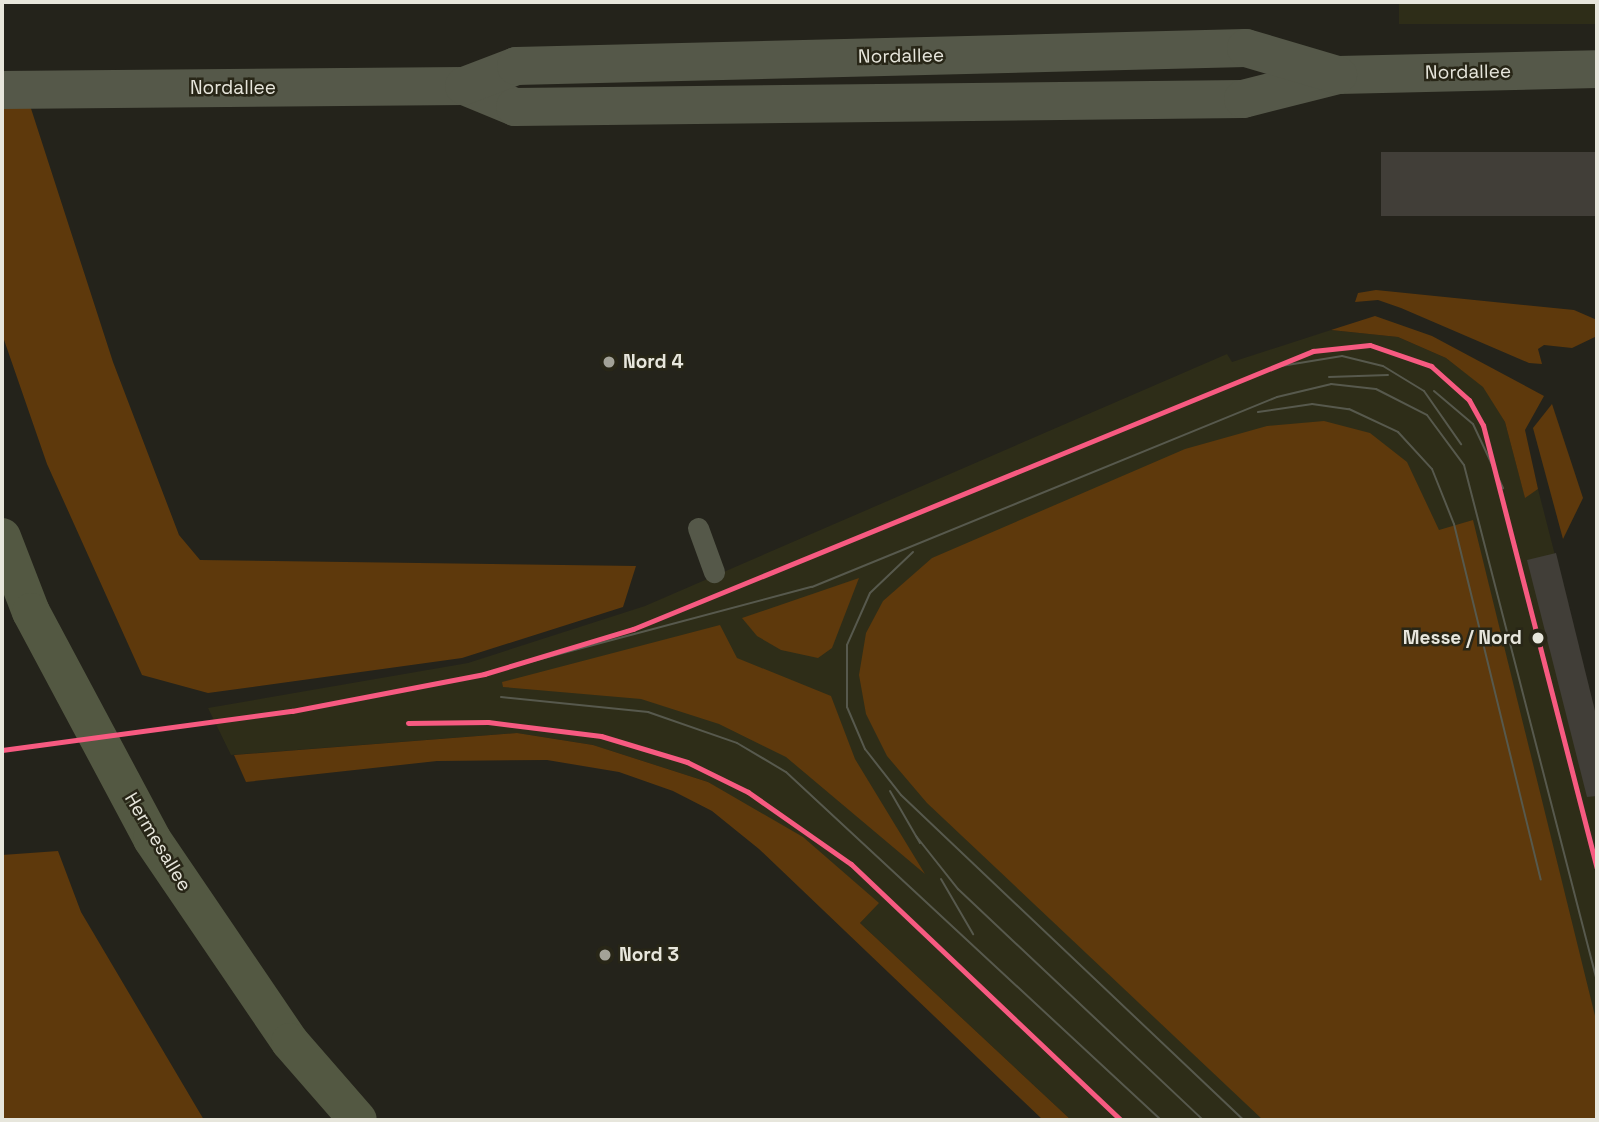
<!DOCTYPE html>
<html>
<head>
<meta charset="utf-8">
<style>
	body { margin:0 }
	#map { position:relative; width:1599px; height:1122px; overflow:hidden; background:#24231b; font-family:"Space Grotesk",sans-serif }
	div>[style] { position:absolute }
	.built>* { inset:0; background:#2e2d18; transform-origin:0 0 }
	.green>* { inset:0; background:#5e390c }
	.building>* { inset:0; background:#413e38; transform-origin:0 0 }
	.lane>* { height:21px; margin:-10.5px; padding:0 10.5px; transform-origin:10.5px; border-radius:10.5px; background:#555849 }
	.street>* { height:38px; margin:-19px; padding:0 19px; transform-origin:19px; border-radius:19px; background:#555849 }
	.secondary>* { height:38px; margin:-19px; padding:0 19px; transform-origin:19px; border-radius:19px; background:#535842 }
	.tram>* { height:2px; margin:-1px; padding:0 1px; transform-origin:1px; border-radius:1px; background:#57594d }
	.tram-1>* { height:5px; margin:-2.5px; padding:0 2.5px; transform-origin:2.5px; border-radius:2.5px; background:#f75a81 }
	.dots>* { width:19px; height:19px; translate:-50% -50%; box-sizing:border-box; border:4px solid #282617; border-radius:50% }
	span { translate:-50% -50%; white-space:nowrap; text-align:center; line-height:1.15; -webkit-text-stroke:5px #282617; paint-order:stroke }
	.street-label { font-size:19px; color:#e7e6dc }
	.poi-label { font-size:19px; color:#e7e6dc; font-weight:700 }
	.left { translate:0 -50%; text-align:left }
	.stop-label { font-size:19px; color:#e7e6dc; font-weight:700 }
	.right { translate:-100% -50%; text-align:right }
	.frame { position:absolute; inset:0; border:4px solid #e7e6dc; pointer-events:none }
</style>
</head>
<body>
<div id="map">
	<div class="built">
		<i style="left:1399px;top:2px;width:198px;height:22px"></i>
		<i style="clip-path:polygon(1331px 330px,1398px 337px,1446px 358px,1484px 387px,1505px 422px,1525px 497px,1538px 489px,1597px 719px,1597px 1120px,1071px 1120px,860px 923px,878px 903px,708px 782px,593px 745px,517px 733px,231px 755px,208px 708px,468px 663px,645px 606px,1227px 354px,1232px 362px)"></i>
	</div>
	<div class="green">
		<i style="clip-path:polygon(2px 90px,25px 90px,113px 362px,179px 535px,200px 560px,636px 566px,623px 607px,462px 658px,208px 693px,142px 675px,47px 464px,2px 334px)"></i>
		<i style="clip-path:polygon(1376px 290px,1574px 310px,1597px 320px,1597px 336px,1572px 348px,1544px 345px,1538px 349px,1542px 364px,1529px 363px,1401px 308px,1378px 300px,1355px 302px,1358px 293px)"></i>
		<i style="clip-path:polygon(1375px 316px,1432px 336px,1544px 396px,1525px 430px,1538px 489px,1525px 498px,1505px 422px,1483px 387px,1446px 358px,1398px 337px,1331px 330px)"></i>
		<i style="clip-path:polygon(1552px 404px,1583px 498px,1563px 539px,1533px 428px)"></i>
		<i style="clip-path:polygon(1324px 421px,1370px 433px,1407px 462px,1439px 530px,1473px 520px,1597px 1024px,1597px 1120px,1263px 1120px,927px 803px,887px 756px,866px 714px,859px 675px,866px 633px,883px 601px,932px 558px,1185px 449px,1267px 426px)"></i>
		<i style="clip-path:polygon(859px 578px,832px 648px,818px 658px,781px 650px,757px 636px,742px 618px)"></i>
		<i style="clip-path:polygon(720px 625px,737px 658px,831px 696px,855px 759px,925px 874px,786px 757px,719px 724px,641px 699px,503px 687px,502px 682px)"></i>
		<i style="clip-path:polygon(517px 733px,593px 745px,708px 782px,803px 837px,879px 903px,860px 923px,1071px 1120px,1043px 1120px,759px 849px,712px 811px,673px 791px,619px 772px,547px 760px,437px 761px,246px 782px,234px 755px)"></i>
		<i style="clip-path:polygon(58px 851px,81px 912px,204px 1120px,2px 1120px,2px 855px)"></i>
	</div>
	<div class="building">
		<i style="left:1597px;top:152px;width:64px;height:216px;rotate:90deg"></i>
		<i style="clip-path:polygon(1556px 553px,1597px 719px,1597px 796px,1587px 797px,1527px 560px)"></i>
	</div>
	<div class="lane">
		<i style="left:698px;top:528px;width:47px;rotate:70deg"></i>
	</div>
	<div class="street">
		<i style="left:464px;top:86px;width:55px;rotate:22.4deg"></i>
		<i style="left:515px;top:107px;width:728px;rotate:-0.63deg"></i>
		<i style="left:1243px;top:99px;width:98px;rotate:-14.2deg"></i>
		<i style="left:1338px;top:75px;width:259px;rotate:-1.3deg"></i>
		<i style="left:2px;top:90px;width:462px;rotate:-0.5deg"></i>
		<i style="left:464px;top:86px;width:56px;rotate:-21deg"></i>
		<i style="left:516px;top:66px;width:730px;rotate:-1.41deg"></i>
		<i style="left:1246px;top:48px;width:96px;rotate:16.4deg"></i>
	</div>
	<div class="secondary">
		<i style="left:2px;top:537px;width:80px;rotate:68.9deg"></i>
		<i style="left:31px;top:612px;width:257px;rotate:61.9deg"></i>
		<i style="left:152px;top:839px;width:245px;rotate:55.8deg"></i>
		<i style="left:290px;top:1042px;width:103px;rotate:48.9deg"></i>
	</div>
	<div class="tram">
		<i style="left:1275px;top:367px;width:68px;rotate:-9.3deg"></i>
		<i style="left:1342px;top:356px;width:42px;rotate:13.7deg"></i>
		<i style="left:1383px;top:366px;width:48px;rotate:31.4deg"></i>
		<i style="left:1424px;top:391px;width:65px;rotate:55.1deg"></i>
		<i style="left:1329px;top:377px;width:59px;rotate:-1.9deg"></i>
		<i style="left:1434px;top:391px;width:51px;rotate:40.2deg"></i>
		<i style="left:1473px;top:424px;width:71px;rotate:64.9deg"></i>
		<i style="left:1258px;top:412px;width:55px;rotate:-8.4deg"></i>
		<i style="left:1312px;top:404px;width:37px;rotate:8deg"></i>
		<i style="left:1349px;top:409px;width:54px;rotate:25.1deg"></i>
		<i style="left:1398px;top:432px;width:50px;rotate:47.4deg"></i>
		<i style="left:1432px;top:469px;width:59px;rotate:68.2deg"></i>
		<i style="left:1454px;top:524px;width:366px;rotate:76.3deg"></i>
		<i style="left:913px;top:552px;width:59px;rotate:136.4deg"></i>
		<i style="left:870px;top:593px;width:57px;rotate:113.9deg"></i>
		<i style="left:847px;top:645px;width:62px;rotate:90deg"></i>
		<i style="left:847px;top:707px;width:46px;rotate:66.8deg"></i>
		<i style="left:865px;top:749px;width:58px;rotate:52deg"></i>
		<i style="left:901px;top:795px;width:473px;rotate:43.5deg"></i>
		<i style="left:484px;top:674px;width:339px;rotate:-14.9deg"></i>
		<i style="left:812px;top:587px;width:502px;rotate:-22.23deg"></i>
		<i style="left:1277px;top:397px;width:56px;rotate:-13.5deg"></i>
		<i style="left:1331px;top:384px;width:45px;rotate:6.3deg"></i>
		<i style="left:1376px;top:389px;width:57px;rotate:27deg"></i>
		<i style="left:1427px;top:415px;width:62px;rotate:53.5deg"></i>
		<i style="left:1464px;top:465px;width:533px;rotate:75.55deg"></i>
		<i style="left:501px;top:697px;width:148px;rotate:5.8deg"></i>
		<i style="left:648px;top:712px;width:94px;rotate:19.2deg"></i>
		<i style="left:737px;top:743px;width:57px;rotate:30.6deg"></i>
		<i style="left:786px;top:772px;width:512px;rotate:42.86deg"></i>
		<i style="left:890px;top:791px;width:60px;rotate:60deg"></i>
		<i style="left:916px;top:836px;width:68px;rotate:51.6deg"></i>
		<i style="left:958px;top:889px;width:337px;rotate:43.3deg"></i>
		<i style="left:941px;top:879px;width:64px;rotate:59.8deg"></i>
	</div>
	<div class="tram-1">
		<i style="left:408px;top:723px;width:80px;rotate:-0.7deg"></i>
		<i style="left:488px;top:722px;width:114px;rotate:7.1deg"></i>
		<i style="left:601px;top:736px;width:90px;rotate:16.8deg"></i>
		<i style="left:687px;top:762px;width:68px;rotate:26.2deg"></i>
		<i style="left:748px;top:792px;width:126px;rotate:35deg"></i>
		<i style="left:851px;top:864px;width:372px;rotate:43.5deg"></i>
		<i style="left:2px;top:750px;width:293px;rotate:-7.7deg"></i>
		<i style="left:292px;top:711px;width:196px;rotate:-10.9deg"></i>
		<i style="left:484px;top:674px;width:156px;rotate:-16.8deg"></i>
		<i style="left:633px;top:629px;width:735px;rotate:-22.24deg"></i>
		<i style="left:1313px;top:351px;width:57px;rotate:-6deg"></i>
		<i style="left:1370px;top:345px;width:65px;rotate:19deg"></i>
		<i style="left:1431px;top:366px;width:51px;rotate:41.8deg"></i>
		<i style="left:1469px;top:400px;width:29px;rotate:61deg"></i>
		<i style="left:1483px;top:425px;width:457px;rotate:75.6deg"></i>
	</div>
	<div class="dots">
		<i style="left:609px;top:362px;background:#a3a298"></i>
		<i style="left:1538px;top:638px;background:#e7e6dc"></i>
		<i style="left:605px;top:955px;background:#a3a298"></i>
	</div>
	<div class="street-label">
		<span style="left:901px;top:56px;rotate:-1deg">Nordallee</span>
		<span style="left:1468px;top:72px;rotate:-1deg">Nordallee</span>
		<span style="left:233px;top:88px">Nordallee</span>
		<span style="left:158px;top:842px;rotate:59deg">Hermesallee</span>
	</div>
	<div class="poi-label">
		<span class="left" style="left:623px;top:362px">Nord 4</span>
		<span class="left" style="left:619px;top:955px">Nord 3</span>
	</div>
	<div class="stop-label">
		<span class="right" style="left:1522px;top:638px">Messe / Nord</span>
	</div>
	<div class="frame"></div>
</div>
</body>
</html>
